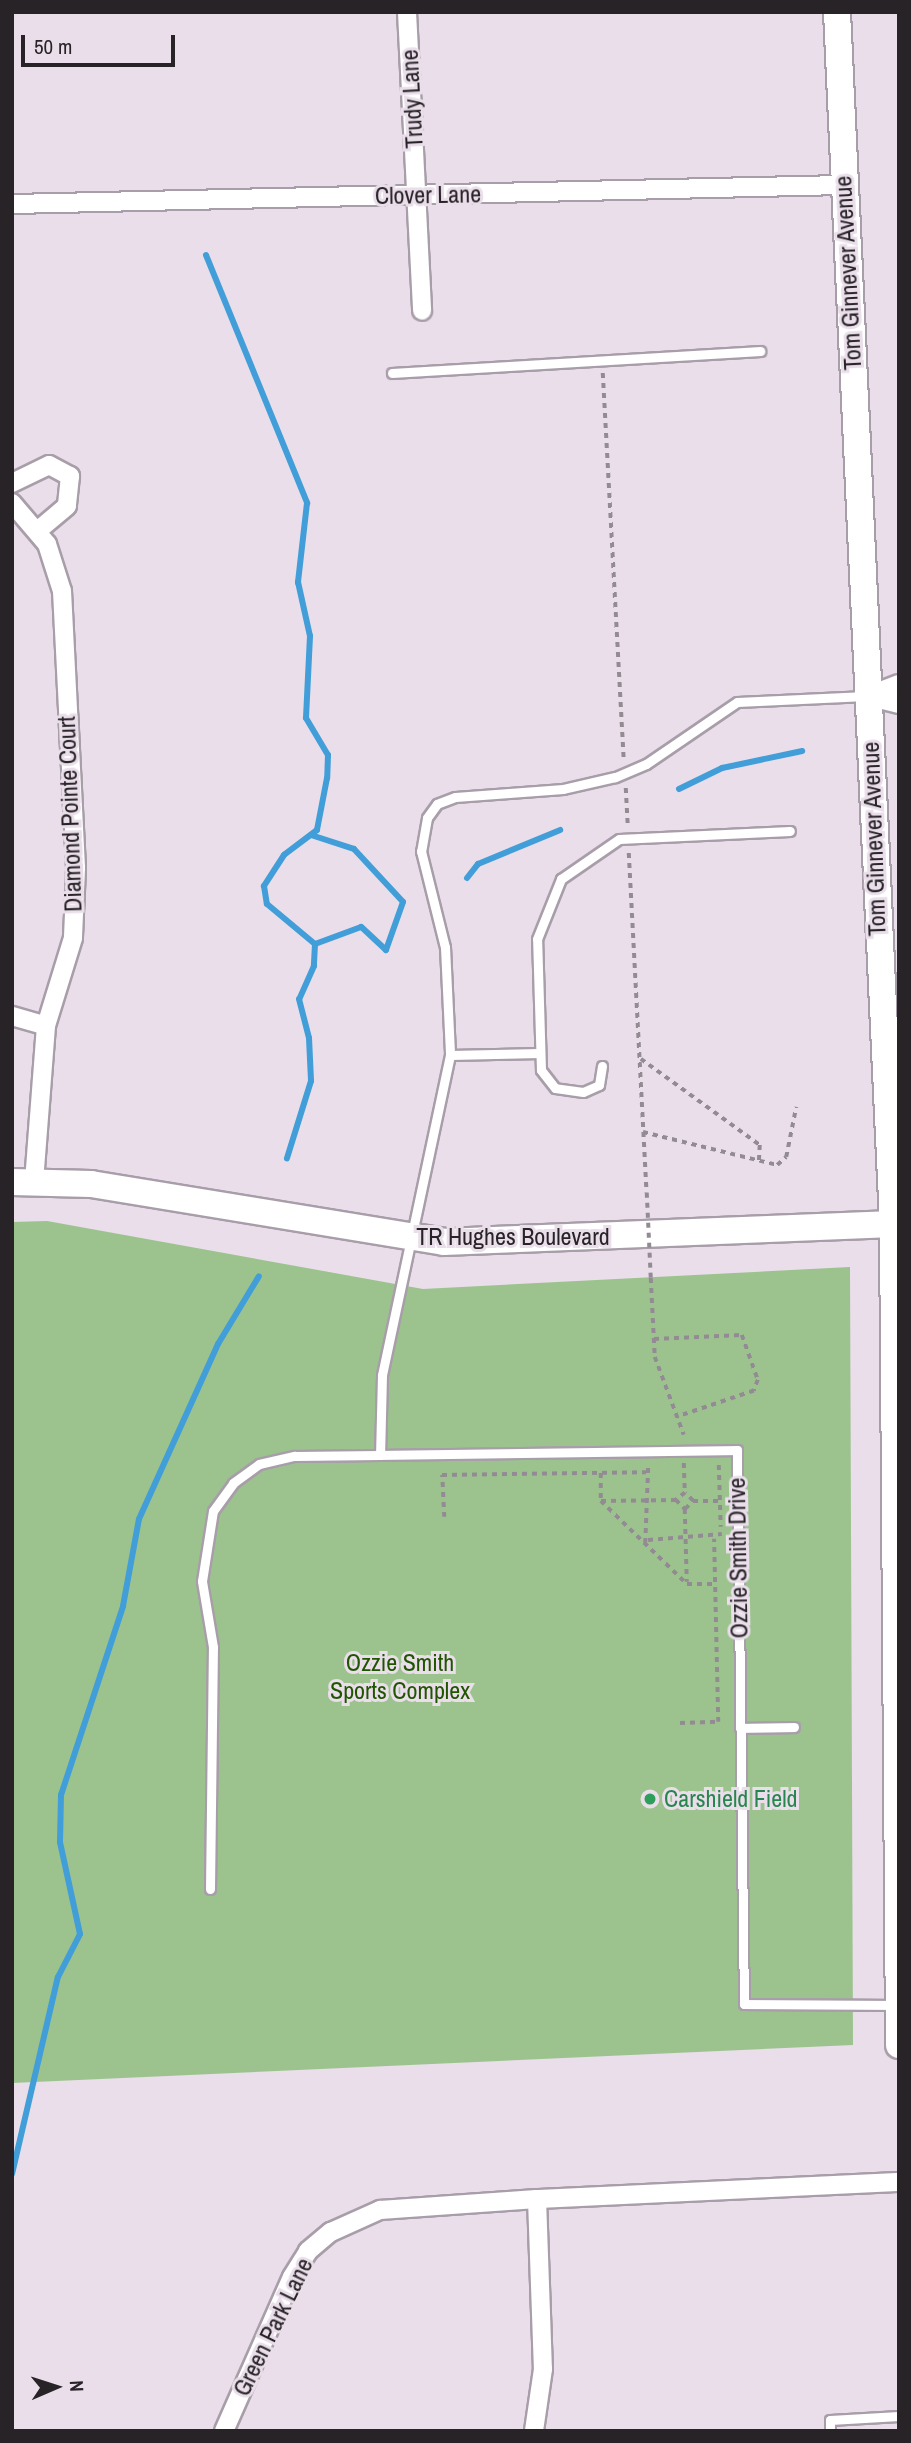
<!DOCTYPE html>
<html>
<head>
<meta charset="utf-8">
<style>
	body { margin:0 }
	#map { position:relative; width:911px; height:2443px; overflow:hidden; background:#e9deea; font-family:"Archivo Narrow",sans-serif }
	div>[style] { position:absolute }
	.green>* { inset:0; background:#9cc38e }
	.stream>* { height:6px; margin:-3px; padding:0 3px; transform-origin:3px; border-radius:3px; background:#419ed8 }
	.path>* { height:3.5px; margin-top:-1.75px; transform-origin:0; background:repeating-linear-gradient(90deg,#938b93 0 5px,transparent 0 10px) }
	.roads { filter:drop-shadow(2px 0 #a89ea9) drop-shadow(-2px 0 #a89ea9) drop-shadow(0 2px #a89ea9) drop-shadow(0 -2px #a89ea9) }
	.service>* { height:9px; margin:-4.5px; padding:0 4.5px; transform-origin:4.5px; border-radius:4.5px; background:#fff }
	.minor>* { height:18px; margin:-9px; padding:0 9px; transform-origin:9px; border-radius:9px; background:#fff }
	.secondary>* { height:26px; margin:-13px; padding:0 13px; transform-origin:13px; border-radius:13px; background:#fff }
	.path-bridge>* { height:3.5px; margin-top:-1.75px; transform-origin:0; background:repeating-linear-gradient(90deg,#938b93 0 5px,transparent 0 10px) }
	.dots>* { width:19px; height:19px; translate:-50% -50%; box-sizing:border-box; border:4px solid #e9deea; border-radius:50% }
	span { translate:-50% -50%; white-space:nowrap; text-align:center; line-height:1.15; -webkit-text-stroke:6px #e9deea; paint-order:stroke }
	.street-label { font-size:24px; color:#272327 }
	.park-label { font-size:24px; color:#205500 }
	.leisure-label { font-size:24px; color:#27864d }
	.left { translate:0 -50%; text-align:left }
	.frame { position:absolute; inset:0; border:14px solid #272327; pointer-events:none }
	.north { position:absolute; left:21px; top:2352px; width:70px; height:70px; -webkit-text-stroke:5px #e9deea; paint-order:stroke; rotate:87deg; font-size:19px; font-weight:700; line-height:28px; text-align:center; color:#272327 }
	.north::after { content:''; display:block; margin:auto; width:24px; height:32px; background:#272327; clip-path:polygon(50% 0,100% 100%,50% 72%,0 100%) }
	.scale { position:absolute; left:21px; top:35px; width:154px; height:32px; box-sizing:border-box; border:4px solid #272327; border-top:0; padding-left:9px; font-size:21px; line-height:24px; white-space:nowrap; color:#272327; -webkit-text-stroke:5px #e9deea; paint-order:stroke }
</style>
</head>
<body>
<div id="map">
	<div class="green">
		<i style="clip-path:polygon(47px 1221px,423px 1289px,850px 1267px,853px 2045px,12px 2083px,12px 1222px)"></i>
	</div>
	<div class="stream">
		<i style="left:206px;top:255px;width:268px;rotate:67.8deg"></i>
		<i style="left:307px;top:503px;width:80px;rotate:96.5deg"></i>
		<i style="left:298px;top:582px;width:55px;rotate:77.5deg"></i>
		<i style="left:310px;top:636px;width:82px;rotate:92.8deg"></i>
		<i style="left:306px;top:718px;width:43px;rotate:59.3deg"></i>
		<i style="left:328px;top:755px;width:23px;rotate:92deg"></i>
		<i style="left:327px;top:778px;width:53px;rotate:100.9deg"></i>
		<i style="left:317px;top:830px;width:41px;rotate:142.9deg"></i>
		<i style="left:284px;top:855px;width:37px;rotate:123deg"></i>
		<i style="left:264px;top:886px;width:18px;rotate:81deg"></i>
		<i style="left:267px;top:904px;width:62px;rotate:39.8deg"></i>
		<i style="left:315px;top:944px;width:22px;rotate:93deg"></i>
		<i style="left:314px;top:966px;width:36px;rotate:114deg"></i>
		<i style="left:299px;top:999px;width:40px;rotate:75.6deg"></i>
		<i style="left:309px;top:1038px;width:43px;rotate:87.3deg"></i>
		<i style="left:311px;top:1081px;width:81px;rotate:107.3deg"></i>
		<i style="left:679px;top:789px;width:48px;rotate:-26deg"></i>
		<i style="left:722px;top:768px;width:82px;rotate:-12deg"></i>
		<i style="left:311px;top:835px;width:45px;rotate:18deg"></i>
		<i style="left:354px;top:849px;width:72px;rotate:47.2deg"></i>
		<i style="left:403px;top:902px;width:51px;rotate:109.5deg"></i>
		<i style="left:386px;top:950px;width:34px;rotate:-137deg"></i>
		<i style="left:361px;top:927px;width:49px;rotate:159.7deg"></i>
		<i style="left:467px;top:878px;width:18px;rotate:-52deg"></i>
		<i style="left:478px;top:864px;width:89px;rotate:-22.5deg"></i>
		<i style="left:12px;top:2174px;width:202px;rotate:-76.9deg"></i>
		<i style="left:58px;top:1977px;width:48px;rotate:-62.9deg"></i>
		<i style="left:80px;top:1934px;width:94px;rotate:-102.3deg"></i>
		<i style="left:60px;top:1842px;width:47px;rotate:-88.8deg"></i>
		<i style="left:61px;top:1795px;width:199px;rotate:-71.8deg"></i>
		<i style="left:123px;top:1606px;width:88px;rotate:-79.6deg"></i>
		<i style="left:139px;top:1519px;width:192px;rotate:-65.7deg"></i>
		<i style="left:218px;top:1344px;width:79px;rotate:-58.9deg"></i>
	</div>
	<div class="path">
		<i style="left:603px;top:373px;width:385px;rotate:86.9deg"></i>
		<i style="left:626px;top:788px;width:37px;rotate:87deg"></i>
		<i style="left:629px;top:853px;width:340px;rotate:87deg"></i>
		<i style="left:641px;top:1059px;width:147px;rotate:35.9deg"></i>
		<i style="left:760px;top:1145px;width:17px;rotate:93deg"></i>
		<i style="left:643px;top:1132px;width:138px;rotate:13.8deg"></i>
		<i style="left:777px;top:1165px;width:12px;rotate:-42deg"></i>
		<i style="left:786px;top:1157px;width:51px;rotate:-78.7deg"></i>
		<i style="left:651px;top:1278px;width:79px;rotate:87.1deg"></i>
		<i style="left:655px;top:1357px;width:83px;rotate:69.6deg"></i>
		<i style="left:654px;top:1339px;width:88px;rotate:-2.6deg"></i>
		<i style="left:742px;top:1335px;width:48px;rotate:70.4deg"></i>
		<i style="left:758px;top:1380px;width:12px;rotate:110deg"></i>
		<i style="left:754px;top:1391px;width:81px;rotate:161.3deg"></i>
		<i style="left:684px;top:1463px;width:30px;rotate:88deg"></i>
		<i style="left:719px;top:1465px;width:62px;rotate:88.2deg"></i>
		<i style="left:601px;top:1473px;width:28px;rotate:90deg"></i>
		<i style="left:601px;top:1501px;width:75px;rotate:-0.8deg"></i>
		<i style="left:601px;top:1501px;width:120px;rotate:44deg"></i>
		<i style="left:687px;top:1584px;width:28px"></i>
		<i style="left:693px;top:1501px;width:28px"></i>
		<i style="left:685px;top:1509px;width:11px;rotate:-45deg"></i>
		<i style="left:693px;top:1501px;width:11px;rotate:-135deg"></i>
		<i style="left:685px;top:1493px;width:11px;rotate:142deg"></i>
		<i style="left:676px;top:1500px;width:13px;rotate:45deg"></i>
		<i style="left:685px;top:1509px;width:73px;rotate:88.4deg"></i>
		<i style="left:444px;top:1517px;width:42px;rotate:-92.7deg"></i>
		<i style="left:442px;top:1475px;width:204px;rotate:-0.8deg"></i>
		<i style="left:648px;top:1540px;width:74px;rotate:-4.6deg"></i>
		<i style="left:645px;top:1543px;width:77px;rotate:-87.8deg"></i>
		<i style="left:680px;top:1723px;width:38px;rotate:-2deg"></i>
		<i style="left:718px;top:1722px;width:183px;rotate:-91.3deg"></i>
	</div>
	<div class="roads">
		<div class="service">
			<i style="left:392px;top:373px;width:369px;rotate:-3.4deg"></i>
			<i style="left:866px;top:696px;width:129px;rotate:177.3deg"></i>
			<i style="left:737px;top:702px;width:110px;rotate:145.7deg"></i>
			<i style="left:646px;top:764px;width:34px;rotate:157deg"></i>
			<i style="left:615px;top:777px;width:53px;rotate:167deg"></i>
			<i style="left:563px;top:789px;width:108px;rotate:175.8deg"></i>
			<i style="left:455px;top:797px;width:19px;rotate:159deg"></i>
			<i style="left:437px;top:804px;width:17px;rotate:126deg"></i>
			<i style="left:427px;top:818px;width:34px;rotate:100deg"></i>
			<i style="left:421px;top:851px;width:99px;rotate:76deg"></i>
			<i style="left:445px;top:947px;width:108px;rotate:87.3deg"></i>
			<i style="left:450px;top:1055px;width:327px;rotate:102deg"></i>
			<i style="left:382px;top:1375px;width:80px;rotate:91.4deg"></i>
			<i style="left:380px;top:1455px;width:357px;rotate:-0.8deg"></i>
			<i style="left:737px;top:1450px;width:554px;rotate:89.28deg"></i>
			<i style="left:744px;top:2004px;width:152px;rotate:0.4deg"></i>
			<i style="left:450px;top:1055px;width:90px;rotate:-1.3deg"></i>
			<i style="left:602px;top:1066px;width:19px;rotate:99deg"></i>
			<i style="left:599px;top:1085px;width:17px;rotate:156deg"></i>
			<i style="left:583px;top:1092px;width:28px;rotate:-172deg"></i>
			<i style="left:555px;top:1088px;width:23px;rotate:-128deg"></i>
			<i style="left:541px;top:1070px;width:131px;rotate:-91.7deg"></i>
			<i style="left:537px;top:939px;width:65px;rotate:-68.2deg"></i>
			<i style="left:561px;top:879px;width:70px;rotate:-34.6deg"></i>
			<i style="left:619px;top:839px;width:171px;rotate:-2.7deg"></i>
			<i style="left:740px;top:1728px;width:54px;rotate:-1.1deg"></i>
			<i style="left:210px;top:1889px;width:242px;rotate:-89.3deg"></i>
			<i style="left:213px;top:1647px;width:67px;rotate:-99.5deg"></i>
			<i style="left:202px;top:1581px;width:71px;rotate:-81.1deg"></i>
			<i style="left:213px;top:1511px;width:34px;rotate:-54deg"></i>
			<i style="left:233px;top:1483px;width:32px;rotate:-36deg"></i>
			<i style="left:259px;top:1464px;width:37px;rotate:-13deg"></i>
			<i style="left:295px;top:1456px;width:85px;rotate:-0.7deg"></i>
			<i style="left:830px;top:2431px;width:11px;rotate:-90deg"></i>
			<i style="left:830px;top:2420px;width:69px;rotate:-3.3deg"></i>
		</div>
		<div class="minor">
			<i style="left:407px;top:12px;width:299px;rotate:87.1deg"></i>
			<i style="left:12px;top:204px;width:832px;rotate:-1.31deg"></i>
			<i style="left:12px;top:483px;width:41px;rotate:-25.9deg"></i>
			<i style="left:49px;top:465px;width:24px;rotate:28deg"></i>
			<i style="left:70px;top:476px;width:30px;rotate:96deg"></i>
			<i style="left:67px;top:506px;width:39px;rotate:140deg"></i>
			<i style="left:12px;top:503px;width:54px;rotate:49.5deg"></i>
			<i style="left:47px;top:544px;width:49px;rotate:72.3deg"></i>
			<i style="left:62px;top:591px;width:277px;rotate:87.1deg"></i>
			<i style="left:76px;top:868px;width:70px;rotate:92.5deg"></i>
			<i style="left:73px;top:938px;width:92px;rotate:107.1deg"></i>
			<i style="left:46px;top:1026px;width:155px;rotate:94.4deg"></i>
			<i style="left:899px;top:684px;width:34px;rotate:159deg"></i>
			<i style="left:867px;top:696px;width:33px;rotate:14deg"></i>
			<i style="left:12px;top:1016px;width:35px;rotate:16deg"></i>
			<i style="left:537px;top:2199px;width:362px;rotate:-2.7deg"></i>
			<i style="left:224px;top:2431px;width:168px;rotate:-66.2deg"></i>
			<i style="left:292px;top:2277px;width:31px;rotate:-58deg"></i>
			<i style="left:308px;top:2251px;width:30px;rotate:-40deg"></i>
			<i style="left:331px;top:2232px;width:54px;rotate:-24.2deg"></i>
			<i style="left:380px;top:2210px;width:157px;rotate:-4deg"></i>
			<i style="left:537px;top:2199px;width:170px;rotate:88deg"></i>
			<i style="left:543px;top:2369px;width:63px;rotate:98.3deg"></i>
		</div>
		<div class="secondary">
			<i style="left:837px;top:12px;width:1213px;rotate:87.35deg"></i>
			<i style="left:893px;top:1224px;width:821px;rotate:89.58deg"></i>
			<i style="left:12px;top:1182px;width:79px;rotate:1.5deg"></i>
			<i style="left:91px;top:1184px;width:358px;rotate:9.3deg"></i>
			<i style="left:444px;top:1242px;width:449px;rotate:-2.3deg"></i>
		</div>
	</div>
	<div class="path-bridge">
		<i style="left:647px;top:1193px;width:85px;rotate:87.3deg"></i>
	</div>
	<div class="dots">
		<i style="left:650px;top:1799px;background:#2e9e5b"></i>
	</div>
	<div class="street-label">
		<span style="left:412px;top:99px;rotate:-93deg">Trudy Lane</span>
		<span style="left:428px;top:195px;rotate:-1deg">Clover Lane</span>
		<span style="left:848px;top:273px;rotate:-93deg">Tom Ginnever Avenue</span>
		<span style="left:70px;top:814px;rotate:-92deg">Diamond Pointe Court</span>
		<span style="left:874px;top:839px;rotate:-92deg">Tom Ginnever Avenue</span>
		<span style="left:513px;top:1237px">TR Hughes Boulevard</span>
		<span style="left:738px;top:1558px;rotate:-91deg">Ozzie Smith Drive</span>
		<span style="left:273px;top:2327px;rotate:-64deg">Green Park Lane</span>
	</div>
	<div class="park-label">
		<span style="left:400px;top:1677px">Ozzie Smith<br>Sports Complex</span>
	</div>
	<div class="leisure-label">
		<span class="left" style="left:664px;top:1799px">Carshield Field</span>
	</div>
	<div class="frame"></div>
	<div class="north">N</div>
	<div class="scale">50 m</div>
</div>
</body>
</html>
